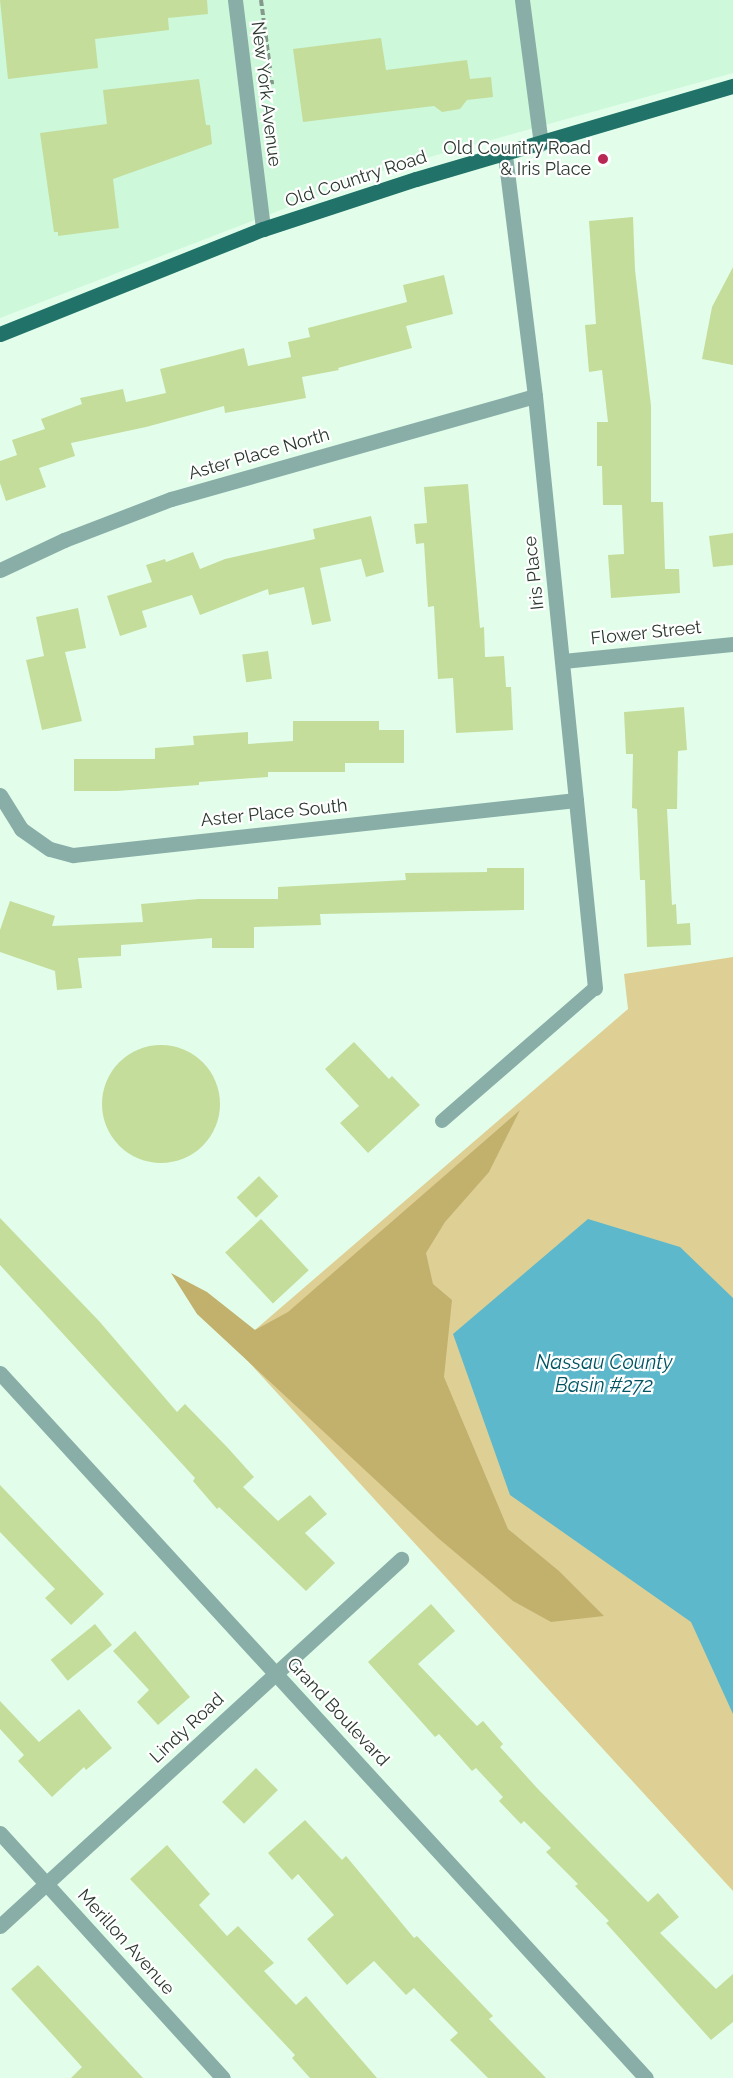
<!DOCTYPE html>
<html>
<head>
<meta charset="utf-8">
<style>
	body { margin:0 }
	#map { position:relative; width:733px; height:2078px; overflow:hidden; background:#e2feea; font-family:Raleway,sans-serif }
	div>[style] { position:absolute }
	.built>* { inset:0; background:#cdf8da }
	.green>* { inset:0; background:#ded095 }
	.forest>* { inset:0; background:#c2b16c }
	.water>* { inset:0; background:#5db8cc }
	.building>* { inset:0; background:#c4dd9b; transform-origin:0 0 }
	.round { border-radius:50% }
	.path>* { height:4px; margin-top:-2px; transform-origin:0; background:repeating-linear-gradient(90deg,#84998a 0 6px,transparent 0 9px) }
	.lane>* { height:14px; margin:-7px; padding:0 7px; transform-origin:7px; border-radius:7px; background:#89aea8 }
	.street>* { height:15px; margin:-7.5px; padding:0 7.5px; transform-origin:7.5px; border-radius:7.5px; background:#89aea8 }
	.primary>* { height:15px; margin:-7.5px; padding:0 7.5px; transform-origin:7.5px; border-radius:7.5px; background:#217269 }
	.dots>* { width:16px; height:16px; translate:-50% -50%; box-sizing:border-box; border:3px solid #fff; border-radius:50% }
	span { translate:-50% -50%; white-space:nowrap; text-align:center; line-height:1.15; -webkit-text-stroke:4.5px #fff; paint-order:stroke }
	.street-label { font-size:18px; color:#2a382e }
	.poi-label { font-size:18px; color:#2a382e }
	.right { translate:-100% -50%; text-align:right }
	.water-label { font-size:20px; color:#005462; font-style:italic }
</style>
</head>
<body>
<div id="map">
	<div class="built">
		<i style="clip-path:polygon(0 0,733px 0,733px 73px,390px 168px,0 318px)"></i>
	</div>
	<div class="green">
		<i style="clip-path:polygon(733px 957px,733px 1891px,235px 1347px,628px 1009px,624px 974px)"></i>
	</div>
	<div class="forest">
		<i style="clip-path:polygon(520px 1110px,489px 1172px,445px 1222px,426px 1253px,433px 1284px,452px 1300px,444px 1377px,508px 1529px,559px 1571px,604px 1616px,551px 1622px,513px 1601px,438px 1538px,197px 1314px,171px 1273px,207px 1292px,255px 1330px,288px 1312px)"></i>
	</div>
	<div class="water">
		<i style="clip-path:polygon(588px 1219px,680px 1247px,733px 1298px,733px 1714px,691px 1622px,510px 1495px,453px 1334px)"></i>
	</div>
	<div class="building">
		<i style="clip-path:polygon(0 0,207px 0,208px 14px,168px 18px,169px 30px,95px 39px,98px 68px,8px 79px)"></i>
		<i style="clip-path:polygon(381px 38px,386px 70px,467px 60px,470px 79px,491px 77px,493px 97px,467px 100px,460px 109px,442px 112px,434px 106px,303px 122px,293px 49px)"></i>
		<i style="clip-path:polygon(199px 79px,206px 125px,210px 125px,212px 144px,113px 179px,119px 228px,58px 236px,58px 232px,54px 232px,40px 133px,107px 124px,103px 90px)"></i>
		<i style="clip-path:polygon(633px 217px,635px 270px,651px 406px,651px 502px,663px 502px,665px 569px,679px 569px,680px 593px,611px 598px,608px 555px,624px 554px,622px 505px,603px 505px,602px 466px,597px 466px,597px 422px,608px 422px,602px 370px,589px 372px,585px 325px,596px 324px,589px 221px)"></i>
		<i style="clip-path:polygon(733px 267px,733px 365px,702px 359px,712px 307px)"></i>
		<i style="clip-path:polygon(444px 275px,453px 314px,406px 326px,412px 348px,338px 368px,339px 370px,302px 377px,306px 398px,225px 413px,224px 406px,146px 427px,71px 443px,75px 456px,39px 468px,46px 487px,6px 501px,0 483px,0 461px,17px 455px,12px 440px,45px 429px,41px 419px,82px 404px,80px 398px,123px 389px,126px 402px,166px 393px,160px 369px,213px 356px,244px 348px,248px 366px,291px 357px,288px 342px,310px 337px,308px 328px,407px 302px,403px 285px)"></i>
		<i style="clip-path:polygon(468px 484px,480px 628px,484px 627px,485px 657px,504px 656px,506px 687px,511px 687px,513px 730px,456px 733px,453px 678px,438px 679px,434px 606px,428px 607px,424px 543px,416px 544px,414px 524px,427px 523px,424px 487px)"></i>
		<i style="clip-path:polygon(371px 516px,384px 572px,366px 577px,361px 559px,320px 568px,331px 621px,312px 625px,304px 587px,269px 595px,268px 589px,200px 615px,192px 595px,142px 611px,147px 627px,120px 636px,107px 596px,152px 582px,146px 565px,165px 559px,166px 562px,193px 552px,200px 569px,225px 559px,315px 539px,313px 529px)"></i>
		<i style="clip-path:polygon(733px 533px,733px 565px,713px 567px,709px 536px)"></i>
		<i style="clip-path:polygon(78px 608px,86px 648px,65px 652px,82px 721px,42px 730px,26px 660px,44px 656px,36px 617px)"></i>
		<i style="left:268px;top:651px;width:28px;height:26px;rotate:82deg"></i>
		<i style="clip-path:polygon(684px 707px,687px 750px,678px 751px,677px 809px,667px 809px,672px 905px,676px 904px,677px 924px,690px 923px,691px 945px,647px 947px,645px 880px,640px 880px,637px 809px,632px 808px,633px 754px,626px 754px,624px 712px)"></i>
		<i style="clip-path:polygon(293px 721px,379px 721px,379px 730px,404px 730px,404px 763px,345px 763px,345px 772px,268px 772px,268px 777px,199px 782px,199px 785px,117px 791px,74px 791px,74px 759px,155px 759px,155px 748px,194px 745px,193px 736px,248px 732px,248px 744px,293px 741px)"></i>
		<i style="clip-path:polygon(487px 868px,524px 868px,524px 910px,320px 914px,321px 925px,254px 927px,254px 948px,212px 948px,212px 938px,121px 945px,121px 956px,78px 958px,82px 988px,57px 990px,55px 971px,0 952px,0 930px,10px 901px,55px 916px,52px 926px,143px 922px,141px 904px,199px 899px,278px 899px,278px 887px,406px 880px,405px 873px,487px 872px)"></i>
		<i style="clip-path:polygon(354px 1042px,389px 1079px,392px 1076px,420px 1105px,368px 1153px,340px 1123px,359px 1106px,325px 1069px)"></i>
		<i class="round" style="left:102px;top:1045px;width:118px;height:118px"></i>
		<i style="left:259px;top:1176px;width:28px;height:31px;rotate:46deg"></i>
		<i style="clip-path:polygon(0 1218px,99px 1321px,177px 1412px,185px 1404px,227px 1447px,254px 1477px,243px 1487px,278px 1521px,310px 1495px,327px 1514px,305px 1533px,335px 1563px,306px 1591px,219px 1507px,217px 1509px,193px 1481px,195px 1478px,0 1265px)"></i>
		<i style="left:261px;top:1219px;width:70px;height:49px;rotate:47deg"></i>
		<i style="clip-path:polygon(0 1485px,104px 1594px,71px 1625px,45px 1598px,55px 1589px,0 1532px)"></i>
		<i style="clip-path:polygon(431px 1604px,455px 1631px,418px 1664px,477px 1726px,483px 1721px,503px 1744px,500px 1747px,537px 1788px,648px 1902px,658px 1893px,679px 1917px,660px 1933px,716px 1989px,733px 1974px,733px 2022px,711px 2040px,606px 1923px,609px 1921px,575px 1886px,578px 1884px,546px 1852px,551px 1848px,524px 1821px,521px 1824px,499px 1801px,503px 1797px,476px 1768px,472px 1771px,439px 1734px,435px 1737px,368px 1662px)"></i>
		<i style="left:95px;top:1624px;width:27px;height:57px;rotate:51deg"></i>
		<i style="clip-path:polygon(135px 1631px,190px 1697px,158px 1725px,137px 1702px,149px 1690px,113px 1651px)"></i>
		<i style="clip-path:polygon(0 1701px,39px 1742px,79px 1709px,112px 1748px,86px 1770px,84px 1767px,52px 1797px,18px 1761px,24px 1755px,0 1729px)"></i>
		<i style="left:256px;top:1768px;width:31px;height:48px;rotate:45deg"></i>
		<i style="clip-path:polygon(305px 1820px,342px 1860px,346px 1856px,414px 1938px,417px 1936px,493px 2016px,489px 2019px,546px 2078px,488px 2078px,450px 2040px,458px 2033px,414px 1988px,406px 1995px,374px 1961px,347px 1985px,307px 1939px,334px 1915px,298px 1874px,292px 1880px,268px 1853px)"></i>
		<i style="clip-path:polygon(167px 1845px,210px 1894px,199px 1905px,227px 1936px,238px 1926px,274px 1963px,264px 1971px,296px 2005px,306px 1996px,377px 2078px,310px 2078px,292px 2058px,295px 2055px,130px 1879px)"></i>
		<i style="clip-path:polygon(38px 1965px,77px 2007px,143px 2078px,71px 2078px,82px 2067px,11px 1989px)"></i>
	</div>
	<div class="path">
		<i style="left:261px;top:0;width:85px;rotate:82.5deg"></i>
	</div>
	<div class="lane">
		<i style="left:442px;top:1121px;width:203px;rotate:-41deg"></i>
	</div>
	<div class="street">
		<i style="left:235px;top:0;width:231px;rotate:83deg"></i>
		<i style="left:522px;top:0;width:145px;rotate:82.5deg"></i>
		<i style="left:505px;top:155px;width:243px;rotate:82.9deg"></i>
		<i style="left:535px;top:396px;width:595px;rotate:84.21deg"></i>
		<i style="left:0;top:570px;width:71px;rotate:-25.1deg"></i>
		<i style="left:64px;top:540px;width:115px;rotate:-21deg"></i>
		<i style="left:171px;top:499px;width:378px;rotate:-15.8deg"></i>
		<i style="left:563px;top:661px;width:171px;rotate:-5.7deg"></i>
		<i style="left:0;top:795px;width:40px;rotate:58deg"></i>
		<i style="left:21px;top:829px;width:35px;rotate:35deg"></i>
		<i style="left:50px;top:849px;width:24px;rotate:15deg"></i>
		<i style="left:73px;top:855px;width:506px;rotate:-6.24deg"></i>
		<i style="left:0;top:1373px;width:956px;rotate:47.5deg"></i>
		<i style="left:0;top:1833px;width:331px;rotate:47.7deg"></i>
		<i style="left:0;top:1926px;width:544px;rotate:-42.47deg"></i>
	</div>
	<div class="primary">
		<i style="left:0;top:334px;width:283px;rotate:-21.8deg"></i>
		<i style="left:263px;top:229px;width:161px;rotate:-18.1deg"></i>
		<i style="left:416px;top:179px;width:330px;rotate:-16.4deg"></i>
	</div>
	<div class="dots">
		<i style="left:603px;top:159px;background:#b72854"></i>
	</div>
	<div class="street-label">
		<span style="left:266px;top:94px;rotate:83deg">New York Avenue</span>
		<span style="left:356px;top:179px;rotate:-18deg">Old Country Road</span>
		<span style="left:259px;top:454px;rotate:-16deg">Aster Place North</span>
		<span style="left:534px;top:573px;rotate:-96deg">Iris Place</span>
		<span style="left:646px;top:633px;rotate:-6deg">Flower Street</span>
		<span style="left:274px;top:813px;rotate:-6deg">Aster Place South</span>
		<span style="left:338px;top:1712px;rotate:47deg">Grand Boulevard</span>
		<span style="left:187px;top:1728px;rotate:-43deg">Lindy Road</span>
		<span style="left:126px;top:1942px;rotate:48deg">Merillon Avenue</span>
	</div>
	<div class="poi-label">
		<span class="right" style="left:591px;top:159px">Old Country Road<br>&amp; Iris Place</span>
	</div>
	<div class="water-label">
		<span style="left:604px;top:1374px">Nassau County<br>Basin #272</span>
	</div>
</div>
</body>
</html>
